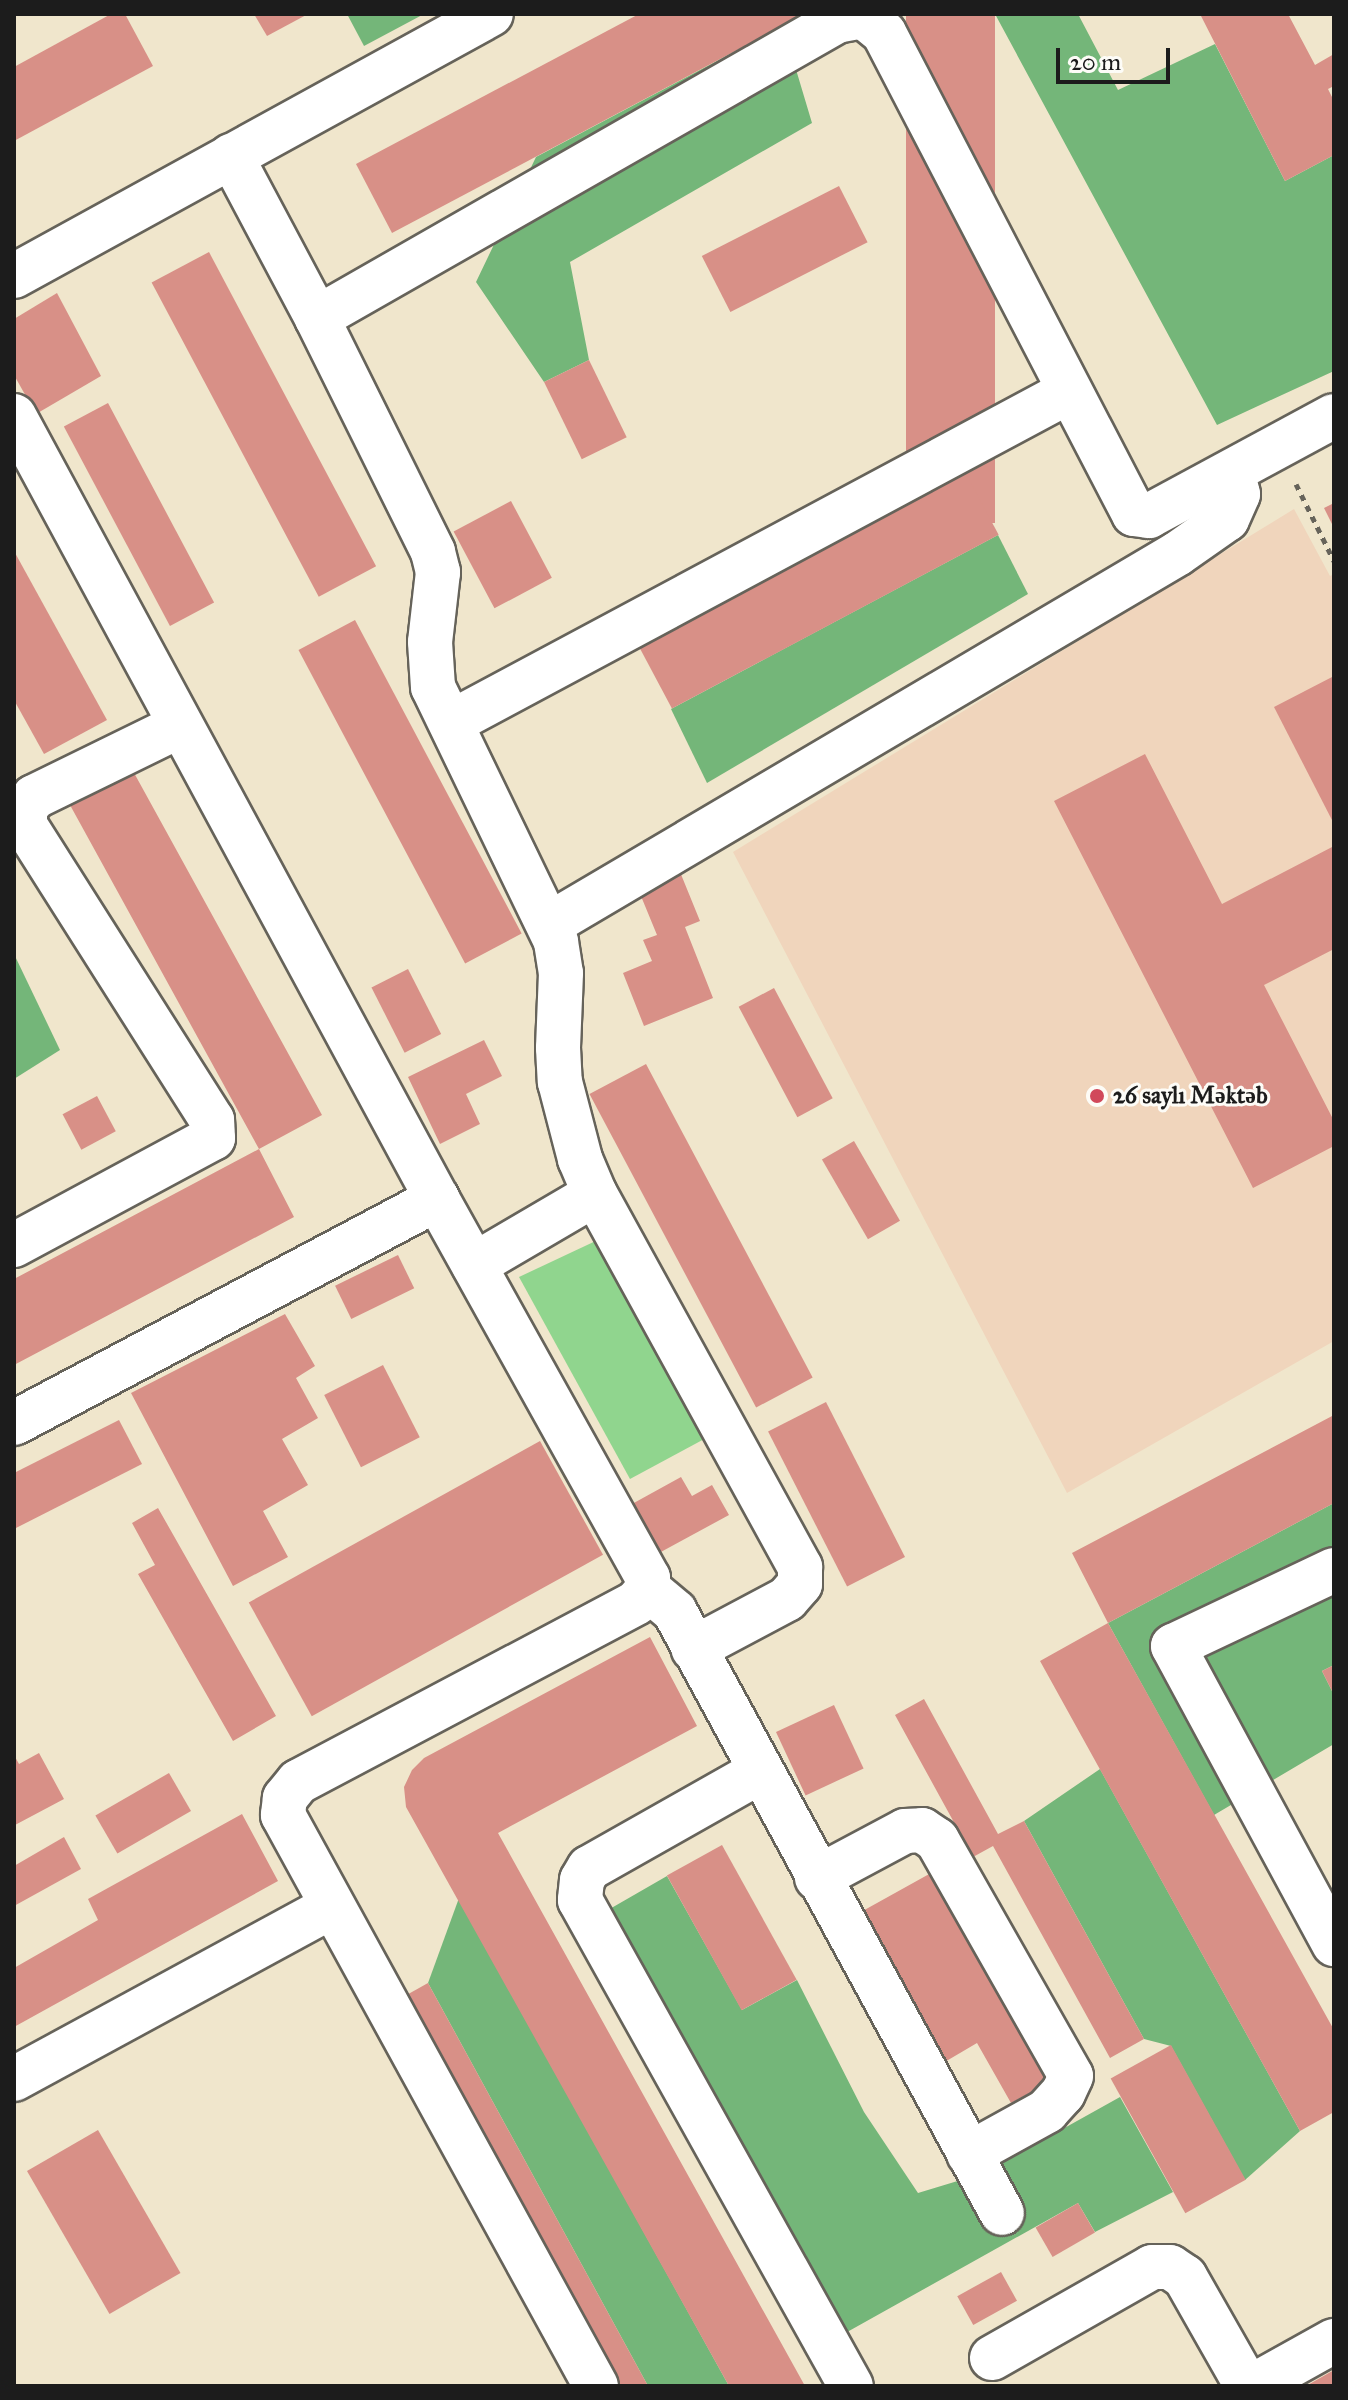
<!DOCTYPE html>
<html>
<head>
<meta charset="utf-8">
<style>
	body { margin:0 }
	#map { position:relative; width:1348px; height:2400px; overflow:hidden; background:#f0e6cc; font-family:"IM FELL Great Primer",serif }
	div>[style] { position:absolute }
	.built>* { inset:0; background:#f0d5bc }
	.green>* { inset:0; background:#90d58e }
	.forest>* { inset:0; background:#74b679 }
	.building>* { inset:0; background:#d89087; transform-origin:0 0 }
	.path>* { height:5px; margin-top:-2.5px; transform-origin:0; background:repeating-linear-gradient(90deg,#66635a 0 6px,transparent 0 12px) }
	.roads { filter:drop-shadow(2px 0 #66635a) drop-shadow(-2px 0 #66635a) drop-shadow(0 2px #66635a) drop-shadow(0 -2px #66635a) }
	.minor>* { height:44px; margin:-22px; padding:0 22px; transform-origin:22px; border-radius:22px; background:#fff }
	.dots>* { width:22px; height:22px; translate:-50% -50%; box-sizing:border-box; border:4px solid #fdfcf7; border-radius:50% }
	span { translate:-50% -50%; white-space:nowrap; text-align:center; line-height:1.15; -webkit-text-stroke:6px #fdfcf7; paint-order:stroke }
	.poi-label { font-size:24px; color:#1c1c1c; font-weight:700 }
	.left { translate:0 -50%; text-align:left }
	.frame { position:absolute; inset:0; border:16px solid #1c1c1c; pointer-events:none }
	.scale { position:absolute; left:1056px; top:48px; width:114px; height:36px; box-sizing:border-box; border:4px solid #1c1c1c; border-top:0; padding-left:10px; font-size:24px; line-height:28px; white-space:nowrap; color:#1c1c1c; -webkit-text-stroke:6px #fdfcf7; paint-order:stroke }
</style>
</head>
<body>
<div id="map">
	<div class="built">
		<i style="clip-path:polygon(1294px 509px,1330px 576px,1334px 574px,1334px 1341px,1067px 1493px,733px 852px)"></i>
	</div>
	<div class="green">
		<i style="clip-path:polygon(602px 1238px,721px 1430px,630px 1479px,519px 1277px)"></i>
	</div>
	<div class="forest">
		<i style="clip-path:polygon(347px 14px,424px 14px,364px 46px)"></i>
		<i style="clip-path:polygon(995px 14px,1078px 14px,1118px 90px,1215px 44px,1285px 181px,1334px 155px,1334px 371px,1217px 425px)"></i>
		<i style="clip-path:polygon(783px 26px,812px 123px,570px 262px,589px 360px,544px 382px,476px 282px,536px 157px)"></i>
		<i style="clip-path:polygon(998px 535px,1028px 594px,707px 783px,671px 709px)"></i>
		<i style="clip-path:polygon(14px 954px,60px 1050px,14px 1079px)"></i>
		<i style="clip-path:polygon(1334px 1503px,1334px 1665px,1322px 1671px,1334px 1695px,1334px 1744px,1214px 1815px,1108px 1623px)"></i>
		<i style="clip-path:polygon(1100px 1769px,1300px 2131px,1245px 2180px,1171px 2046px,1144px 2039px,1024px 1821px)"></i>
		<i style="clip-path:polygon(667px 1876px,742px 2010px,797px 1980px,864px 2112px,918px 2193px,984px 2173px,1120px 2097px,1173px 2192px,1095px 2232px,1078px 2203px,840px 2336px,601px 1914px)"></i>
		<i style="clip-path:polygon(459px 1898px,729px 2386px,648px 2386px,428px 1983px)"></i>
	</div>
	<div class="building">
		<i style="clip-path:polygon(111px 14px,125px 14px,153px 66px,14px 141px,14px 67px)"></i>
		<i style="clip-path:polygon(254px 14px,308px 14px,267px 36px)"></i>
		<i style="clip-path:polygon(639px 14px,805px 14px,392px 233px,356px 164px)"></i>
		<i style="left:906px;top:14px;width:89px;height:509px"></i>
		<i style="clip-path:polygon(1200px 14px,1288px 14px,1315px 65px,1334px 54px,1334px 86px,1328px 89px,1334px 101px,1334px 155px,1285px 181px)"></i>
		<i style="left:839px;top:186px;width:63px;height:154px;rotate:63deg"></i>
		<i style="left:209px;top:252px;width:356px;height:65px;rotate:62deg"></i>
		<i style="clip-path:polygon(57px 293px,101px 376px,36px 414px,14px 375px,14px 319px)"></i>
		<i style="left:589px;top:360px;width:86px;height:50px;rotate:64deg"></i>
		<i style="left:108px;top:403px;width:226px;height:50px;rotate:62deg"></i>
		<i style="left:962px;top:466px;width:78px;height:370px;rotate:62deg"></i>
		<i style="left:511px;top:501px;width:87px;height:65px;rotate:62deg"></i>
		<i style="clip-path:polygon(1334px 503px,1334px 528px,1324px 508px)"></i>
		<i style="clip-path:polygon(14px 551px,107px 720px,44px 754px,14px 700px)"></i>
		<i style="left:355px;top:620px;width:355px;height:64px;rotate:62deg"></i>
		<i style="clip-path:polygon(1334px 676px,1334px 824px,1274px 707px)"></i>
		<i style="clip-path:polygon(1145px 754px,1222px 904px,1334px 846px,1334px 949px,1264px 985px,1334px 1121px,1334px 1146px,1253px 1188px,1054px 801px)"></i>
		<i style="clip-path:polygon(133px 771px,322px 1115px,259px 1149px,294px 1217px,14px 1365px,14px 1279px,259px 1149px,70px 805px)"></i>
		<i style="clip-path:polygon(678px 867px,700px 921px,685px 927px,713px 998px,644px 1026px,623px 973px,652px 961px,643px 940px,657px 935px,636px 884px)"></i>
		<i style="left:408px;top:969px;width:73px;height:41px;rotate:63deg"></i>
		<i style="left:774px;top:988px;width:125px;height:40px;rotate:62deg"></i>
		<i style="clip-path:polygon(484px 1040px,502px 1076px,466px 1094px,480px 1124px,440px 1144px,408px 1077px)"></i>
		<i style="left:646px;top:1064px;width:355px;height:64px;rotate:62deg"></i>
		<i style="left:97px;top:1096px;width:40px;height:39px;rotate:62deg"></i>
		<i style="left:854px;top:1141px;width:92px;height:37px;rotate:60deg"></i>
		<i style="left:398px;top:1255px;width:37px;height:70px;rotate:64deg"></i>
		<i style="clip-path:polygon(285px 1314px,315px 1366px,296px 1378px,318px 1418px,282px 1439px,308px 1485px,263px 1511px,288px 1557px,233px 1586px,131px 1393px)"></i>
		<i style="left:383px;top:1365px;width:81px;height:66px;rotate:63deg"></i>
		<i style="left:826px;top:1402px;width:174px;height:65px;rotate:63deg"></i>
		<i style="clip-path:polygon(1334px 1415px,1334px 1503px,1108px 1623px,1334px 2030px,1334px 2112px,1300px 2131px,1040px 1661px,1108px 1623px,1072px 1553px)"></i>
		<i style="clip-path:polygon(119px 1420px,142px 1464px,14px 1529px,14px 1473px)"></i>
		<i style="left:540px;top:1441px;width:130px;height:333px;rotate:61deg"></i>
		<i style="clip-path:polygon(681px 1477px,692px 1496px,712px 1485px,729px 1515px,659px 1553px,632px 1504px)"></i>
		<i style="clip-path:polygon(158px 1508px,276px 1716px,233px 1741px,138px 1574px,155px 1565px,132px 1523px)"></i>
		<i style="clip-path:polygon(650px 1637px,697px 1726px,498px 1833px,805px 2386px,729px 2386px,406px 1807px,404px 1787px,412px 1770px,424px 1758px)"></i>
		<i style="clip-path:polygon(1334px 1665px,1334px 1695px,1322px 1671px)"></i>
		<i style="clip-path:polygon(924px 1699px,998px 1834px,1024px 1821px,1144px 2039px,1110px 2058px,993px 1846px,973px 1857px,895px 1715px)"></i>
		<i style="left:834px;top:1705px;width:70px;height:64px;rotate:65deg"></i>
		<i style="clip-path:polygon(39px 1753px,64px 1799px,15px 1825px,14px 1755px,19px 1764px)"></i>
		<i style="left:169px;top:1773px;width:44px;height:85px;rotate:60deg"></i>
		<i style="clip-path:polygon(242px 1814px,278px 1881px,14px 2027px,14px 1968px,98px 1920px,88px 1899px)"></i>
		<i style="clip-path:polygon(64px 1837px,81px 1869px,14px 1906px,14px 1866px)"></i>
		<i style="left:722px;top:1845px;width:154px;height:63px;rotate:61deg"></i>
		<i style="clip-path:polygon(931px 1873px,1048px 2083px,1011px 2103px,977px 2043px,943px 2063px,859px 1913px)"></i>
		<i style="clip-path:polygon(428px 1983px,648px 2386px,619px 2386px,403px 1997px)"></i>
		<i style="left:1171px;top:2045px;width:154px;height:69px;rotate:61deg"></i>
		<i style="left:98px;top:2130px;width:165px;height:82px;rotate:60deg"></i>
		<i style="left:1078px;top:2203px;width:34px;height:49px;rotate:60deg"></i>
		<i style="left:1001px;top:2272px;width:33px;height:50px;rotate:61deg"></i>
		<i style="clip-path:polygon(1334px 2370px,1334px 2386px,1306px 2386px)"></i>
	</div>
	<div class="path">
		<i style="left:1296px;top:484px;width:86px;rotate:63.7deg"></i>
	</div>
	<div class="roads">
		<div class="minor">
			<i style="left:231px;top:156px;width:183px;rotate:62deg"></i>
			<i style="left:317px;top:318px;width:599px;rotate:-29.73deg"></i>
			<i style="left:837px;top:21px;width:26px;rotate:-11deg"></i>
			<i style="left:863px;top:16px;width:27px;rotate:39deg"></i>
			<i style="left:884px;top:33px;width:542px;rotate:62.54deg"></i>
			<i style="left:1134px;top:514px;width:15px;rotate:8deg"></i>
			<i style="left:1149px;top:516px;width:210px;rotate:-28.4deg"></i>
			<i style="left:14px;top:276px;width:544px;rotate:-28.78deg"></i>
			<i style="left:317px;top:318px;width:261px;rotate:63.6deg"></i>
			<i style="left:433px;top:552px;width:21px;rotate:76deg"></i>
			<i style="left:438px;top:572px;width:70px;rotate:96.5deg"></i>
			<i style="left:430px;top:642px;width:45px;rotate:86.2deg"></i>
			<i style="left:433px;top:687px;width:283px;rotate:64.2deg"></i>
			<i style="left:556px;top:942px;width:31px;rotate:81deg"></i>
			<i style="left:561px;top:973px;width:75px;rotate:92.3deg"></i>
			<i style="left:558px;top:1048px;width:34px;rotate:87deg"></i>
			<i style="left:560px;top:1082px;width:80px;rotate:75.4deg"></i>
			<i style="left:580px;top:1159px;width:38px;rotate:67deg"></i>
			<i style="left:595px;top:1194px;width:426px;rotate:61.2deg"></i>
			<i style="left:800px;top:1567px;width:17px;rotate:90deg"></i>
			<i style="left:800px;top:1584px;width:20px;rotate:131deg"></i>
			<i style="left:787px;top:1599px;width:106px;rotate:152deg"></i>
			<i style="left:14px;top:416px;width:890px;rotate:61.62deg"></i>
			<i style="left:437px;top:1199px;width:434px;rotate:60.9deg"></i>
			<i style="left:648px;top:1578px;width:11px;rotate:90deg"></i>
			<i style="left:648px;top:1589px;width:18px;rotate:131deg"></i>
			<i style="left:636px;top:1603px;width:382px;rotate:152.1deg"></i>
			<i style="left:298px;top:1782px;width:21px;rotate:129deg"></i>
			<i style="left:285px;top:1798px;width:17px;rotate:97deg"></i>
			<i style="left:283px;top:1815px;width:651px;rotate:61.27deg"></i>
			<i style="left:452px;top:722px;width:699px;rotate:-28.18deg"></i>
			<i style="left:550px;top:924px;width:728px;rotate:-30.55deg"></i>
			<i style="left:1177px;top:554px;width:61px;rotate:-35deg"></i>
			<i style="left:1227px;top:519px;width:27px;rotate:-66deg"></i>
			<i style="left:1238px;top:494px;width:23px;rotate:-105deg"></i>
			<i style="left:14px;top:1245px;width:226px;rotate:-28.3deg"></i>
			<i style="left:213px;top:1138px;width:18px;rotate:-93deg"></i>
			<i style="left:212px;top:1120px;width:349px;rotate:-122.4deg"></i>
			<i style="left:25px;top:825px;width:16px;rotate:-90deg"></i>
			<i style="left:25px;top:809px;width:15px;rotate:-53deg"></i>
			<i style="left:34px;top:797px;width:161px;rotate:-26.1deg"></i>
			<i style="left:474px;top:1265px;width:140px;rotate:-30.4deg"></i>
			<i style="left:14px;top:1423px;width:479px;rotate:-27.9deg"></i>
			<i style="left:1334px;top:1570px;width:178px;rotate:154.7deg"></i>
			<i style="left:1173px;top:1646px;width:339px;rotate:61.6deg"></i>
			<i style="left:648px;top:1589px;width:35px;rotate:40deg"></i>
			<i style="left:675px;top:1612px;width:684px;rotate:61.45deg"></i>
			<i style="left:759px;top:1772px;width:195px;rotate:150.5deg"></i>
			<i style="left:589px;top:1868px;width:14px;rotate:120deg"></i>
			<i style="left:582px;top:1880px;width:20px;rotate:96deg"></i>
			<i style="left:580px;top:1900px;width:556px;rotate:60.86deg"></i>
			<i style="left:817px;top:1878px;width:100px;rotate:-28.1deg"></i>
			<i style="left:905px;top:1831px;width:17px;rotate:-3deg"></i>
			<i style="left:922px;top:1830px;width:18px;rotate:34deg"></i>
			<i style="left:937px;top:1840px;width:271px;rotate:60.4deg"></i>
			<i style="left:1071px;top:2076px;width:19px;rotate:115deg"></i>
			<i style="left:1063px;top:2093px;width:24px;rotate:132deg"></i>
			<i style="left:1047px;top:2111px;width:89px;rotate:151.1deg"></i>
			<i style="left:14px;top:2079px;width:362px;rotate:-28.5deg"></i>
			<i style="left:992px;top:2358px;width:184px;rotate:-29.6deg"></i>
			<i style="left:1152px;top:2267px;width:18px"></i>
			<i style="left:1170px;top:2267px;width:18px;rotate:34deg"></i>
			<i style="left:1185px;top:2277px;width:125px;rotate:60.4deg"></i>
			<i style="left:1253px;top:2386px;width:93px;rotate:-29.1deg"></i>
		</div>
	</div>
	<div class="dots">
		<i style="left:1097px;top:1096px;background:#d1495b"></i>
	</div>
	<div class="poi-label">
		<span class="left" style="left:1113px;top:1096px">26 saylı Məktəb</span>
	</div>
	<div class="frame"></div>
	<div class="scale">20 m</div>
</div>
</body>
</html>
